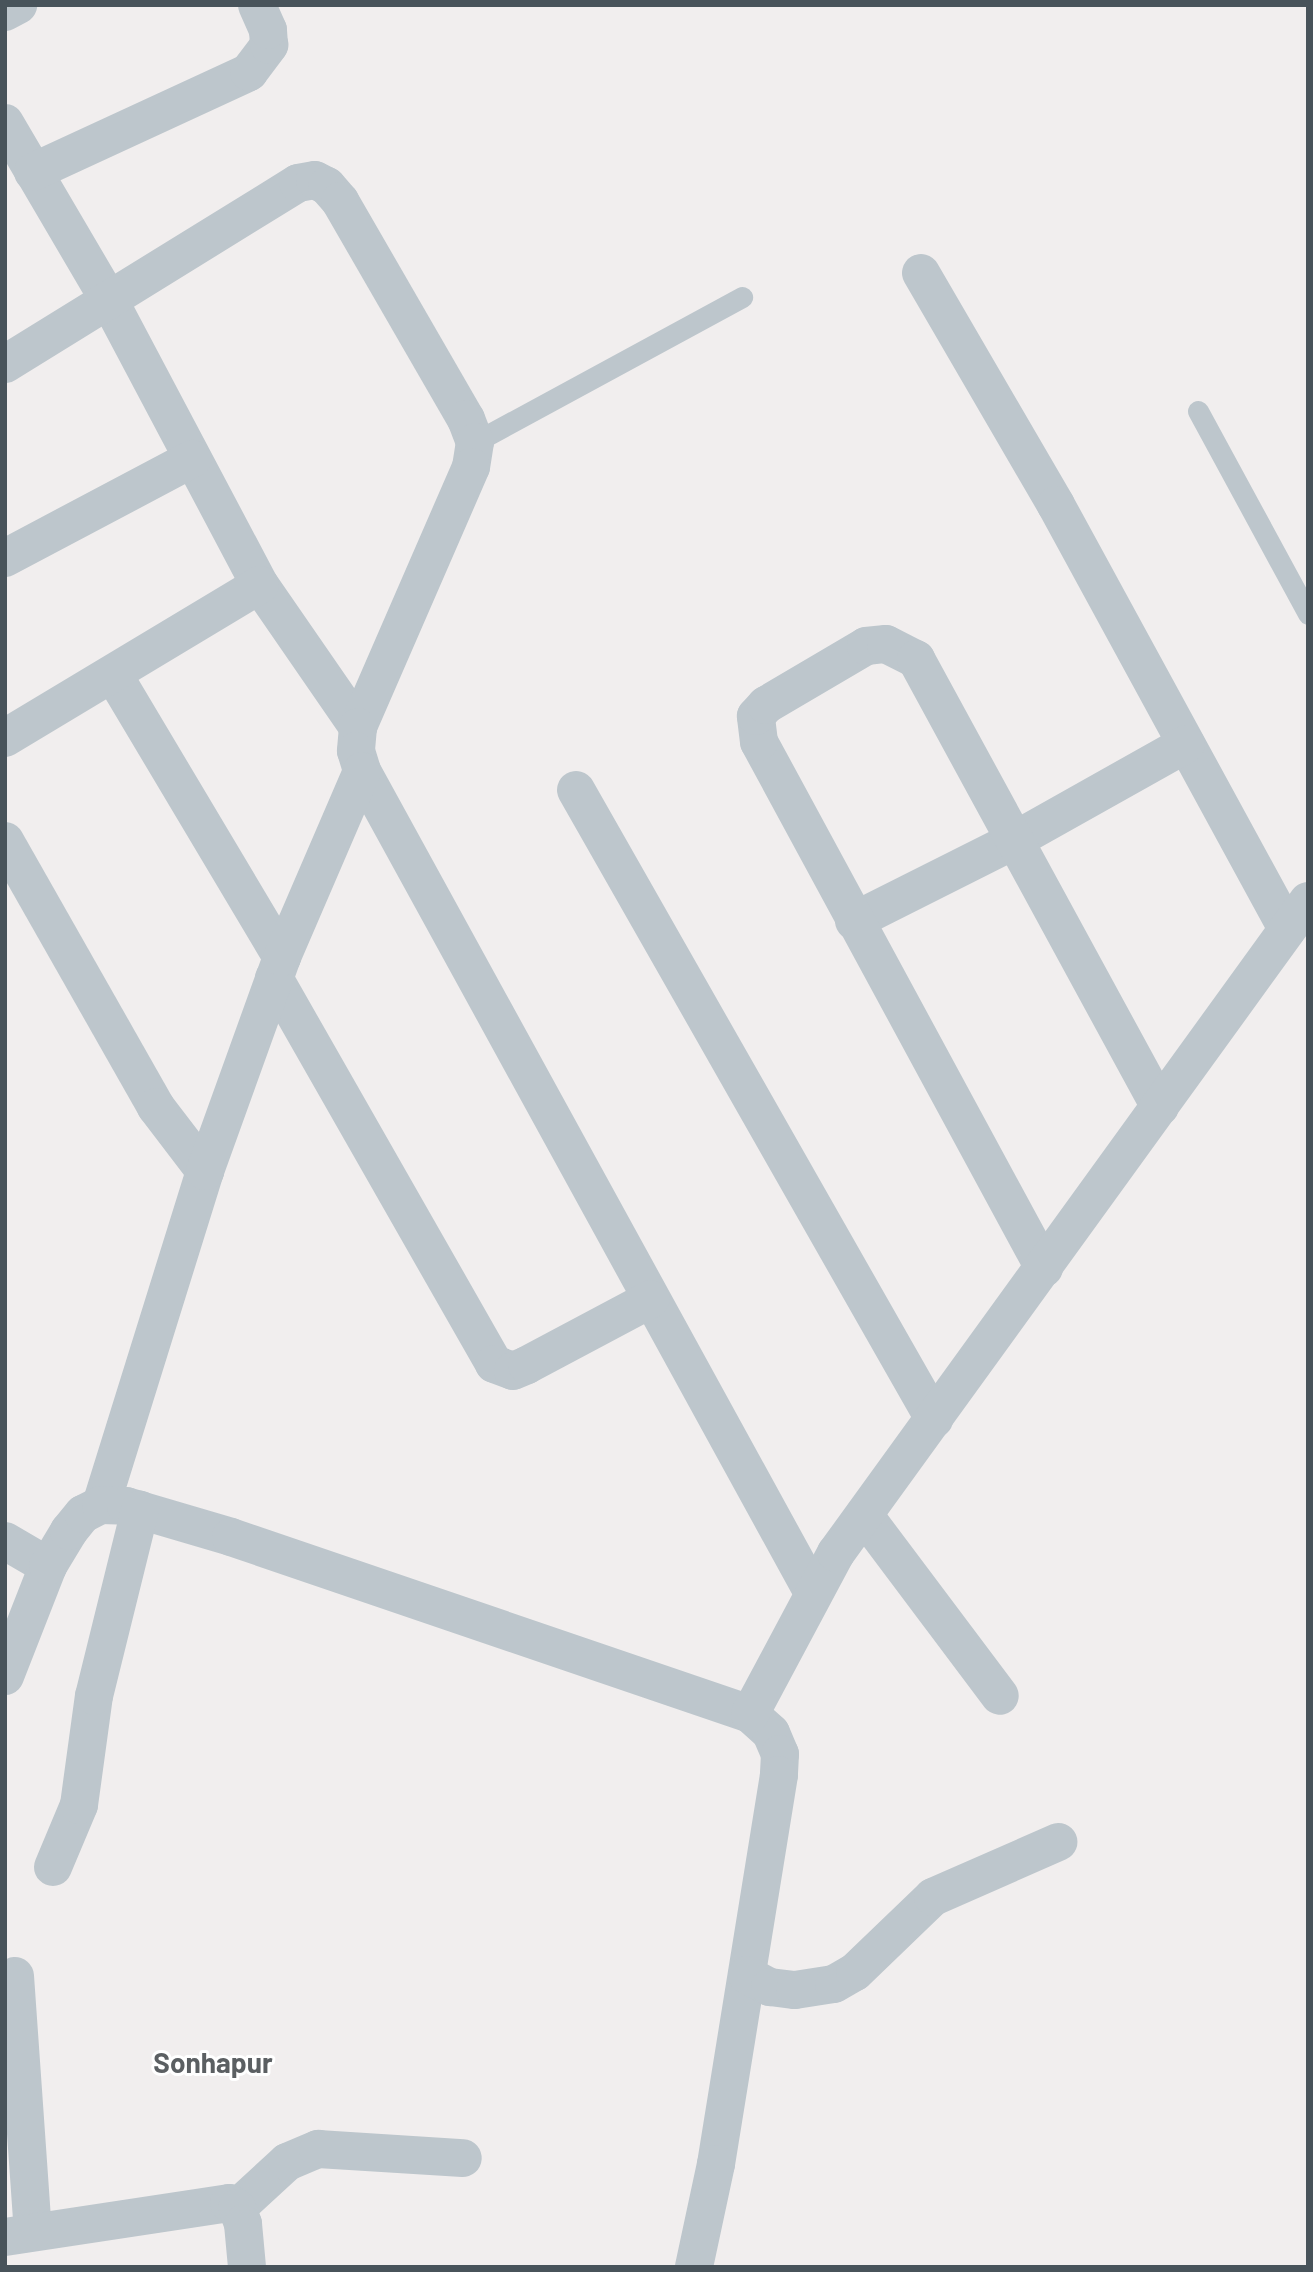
<!DOCTYPE html>
<html>
<head>
<meta charset="utf-8">
<style>
	body { margin:0 }
	#map { position:relative; width:1313px; height:2272px; overflow:hidden; background:#f1eeee; font-family:Barlow,sans-serif }
	div>[style] { position:absolute }
	.service>* { height:21px; margin:-10.5px; padding:0 10.5px; transform-origin:10.5px; border-radius:10.5px; background:#bdc6cc }
	.minor>* { height:38px; margin:-19px; padding:0 19px; transform-origin:19px; border-radius:19px; background:#bdc6cc }
	span { translate:-50% -50%; white-space:nowrap; text-align:center; line-height:1.15; -webkit-text-stroke:6px #fff; paint-order:stroke }
	.quarter-label { font-size:28px; color:#5b5f62; font-weight:700 }
	.frame { position:absolute; inset:0; border:7px solid #48535a; pointer-events:none }
</style>
</head>
<body>
<div id="map">
	<div class="service">
		<i style="left:1198px;top:411px;width:231px;rotate:61.5deg"></i>
		<i style="left:475px;top:442px;width:304px;rotate:-28.5deg"></i>
	</div>
	<div class="minor">
		<i style="left:5px;top:12px;width:15px;rotate:-28deg"></i>
		<i style="left:5px;top:123px;width:208px;rotate:59.6deg"></i>
		<i style="left:110px;top:302px;width:320px;rotate:62.1deg"></i>
		<i style="left:260px;top:585px;width:173px;rotate:55.4deg"></i>
		<i style="left:33px;top:172px;width:238px;rotate:-24.8deg"></i>
		<i style="left:249px;top:72px;width:34px;rotate:-53deg"></i>
		<i style="left:269px;top:45px;width:15px;rotate:-94deg"></i>
		<i style="left:268px;top:30px;width:27px;rotate:-114deg"></i>
		<i style="left:921px;top:273px;width:268px;rotate:59.8deg"></i>
		<i style="left:1056px;top:505px;width:483px;rotate:61.4deg"></i>
		<i style="left:5px;top:364px;width:344px;rotate:-31.7deg"></i>
		<i style="left:298px;top:183px;width:17px;rotate:-10deg"></i>
		<i style="left:315px;top:180px;width:13px;rotate:27deg"></i>
		<i style="left:327px;top:186px;width:20px;rotate:49deg"></i>
		<i style="left:340px;top:201px;width:252px;rotate:60deg"></i>
		<i style="left:466px;top:419px;width:25px;rotate:69deg"></i>
		<i style="left:475px;top:442px;width:25px;rotate:99deg"></i>
		<i style="left:471px;top:467px;width:283px;rotate:113.5deg"></i>
		<i style="left:358px;top:727px;width:24px;rotate:95deg"></i>
		<i style="left:356px;top:751px;width:21px;rotate:73deg"></i>
		<i style="left:362px;top:771px;width:935px;rotate:61.24deg"></i>
		<i style="left:5px;top:558px;width:212px;rotate:-27.9deg"></i>
		<i style="left:113px;top:674px;width:330px;rotate:59.2deg"></i>
		<i style="left:5px;top:738px;width:297px;rotate:-31deg"></i>
		<i style="left:576px;top:790px;width:724px;rotate:60.35deg"></i>
		<i style="left:5px;top:841px;width:306px;rotate:60.4deg"></i>
		<i style="left:156px;top:1107px;width:81px;rotate:52.6deg"></i>
		<i style="left:854px;top:921px;width:180px;rotate:-26.7deg"></i>
		<i style="left:1015px;top:840px;width:196px;rotate:-29.3deg"></i>
		<i style="left:274px;top:978px;width:444px;rotate:60.3deg"></i>
		<i style="left:494px;top:1364px;width:20px;rotate:20deg"></i>
		<i style="left:513px;top:1371px;width:15px;rotate:-23deg"></i>
		<i style="left:527px;top:1365px;width:140px;rotate:-28deg"></i>
		<i style="left:1044px;top:1268px;width:598px;rotate:-118.45deg"></i>
		<i style="left:759px;top:742px;width:26px;rotate:-97deg"></i>
		<i style="left:756px;top:716px;width:15px;rotate:-48deg"></i>
		<i style="left:766px;top:705px;width:116px;rotate:-30.5deg"></i>
		<i style="left:866px;top:646px;width:20px;rotate:-6deg"></i>
		<i style="left:886px;top:644px;width:34px;rotate:27deg"></i>
		<i style="left:916px;top:659px;width:510px;rotate:61.43deg"></i>
		<i style="left:101px;top:1505px;width:350px;rotate:-72.7deg"></i>
		<i style="left:205px;top:1171px;width:227px;rotate:-70.2deg"></i>
		<i style="left:282px;top:957px;width:202px;rotate:-66.7deg"></i>
		<i style="left:864px;top:1515px;width:226px;rotate:53.1deg"></i>
		<i style="left:5px;top:1541px;width:50px;rotate:30.2deg"></i>
		<i style="left:5px;top:1676px;width:118px;rotate:-68.6deg"></i>
		<i style="left:48px;top:1566px;width:41px;rotate:-59deg"></i>
		<i style="left:69px;top:1531px;width:22px;rotate:-51deg"></i>
		<i style="left:83px;top:1514px;width:20px;rotate:-27deg"></i>
		<i style="left:101px;top:1505px;width:25px;rotate:2deg"></i>
		<i style="left:126px;top:1506px;width:109px;rotate:16.4deg"></i>
		<i style="left:231px;top:1537px;width:548px;rotate:18.83deg"></i>
		<i style="left:750px;top:1714px;width:28px;rotate:42deg"></i>
		<i style="left:771px;top:1733px;width:23px;rotate:67deg"></i>
		<i style="left:780px;top:1754px;width:21px;rotate:93deg"></i>
		<i style="left:779px;top:1775px;width:394px;rotate:99.2deg"></i>
		<i style="left:716px;top:2164px;width:105px;rotate:102.1deg"></i>
		<i style="left:750px;top:1714px;width:183px;rotate:-61.9deg"></i>
		<i style="left:836px;top:1553px;width:805px;rotate:-54.1deg"></i>
		<i style="left:53px;top:1867px;width:67px;rotate:-67.2deg"></i>
		<i style="left:79px;top:1805px;width:110px;rotate:-82.2deg"></i>
		<i style="left:94px;top:1696px;width:192px;rotate:-76.1deg"></i>
		<i style="left:747px;top:1975px;width:26px;rotate:28deg"></i>
		<i style="left:770px;top:1987px;width:25px;rotate:7deg"></i>
		<i style="left:795px;top:1990px;width:39px;rotate:-9deg"></i>
		<i style="left:834px;top:1984px;width:24px;rotate:-30deg"></i>
		<i style="left:855px;top:1972px;width:108px;rotate:-43.9deg"></i>
		<i style="left:933px;top:1897px;width:137px;rotate:-23.7deg"></i>
		<i style="left:15px;top:1976px;width:256px;rotate:86deg"></i>
		<i style="left:237px;top:2208px;width:68px;rotate:-42.6deg"></i>
		<i style="left:287px;top:2162px;width:34px;rotate:-23deg"></i>
		<i style="left:318px;top:2149px;width:145px;rotate:3.6deg"></i>
		<i style="left:5px;top:2237px;width:227px;rotate:-8.6deg"></i>
		<i style="left:229px;top:2203px;width:9px;rotate:32deg"></i>
		<i style="left:237px;top:2208px;width:17px;rotate:69deg"></i>
		<i style="left:243px;top:2224px;width:43px;rotate:84.7deg"></i>
	</div>
	<div class="quarter-label">
		<span style="left:213px;top:2062px">Sonhapur</span>
	</div>
	<div class="frame"></div>
</div>
</body>
</html>
